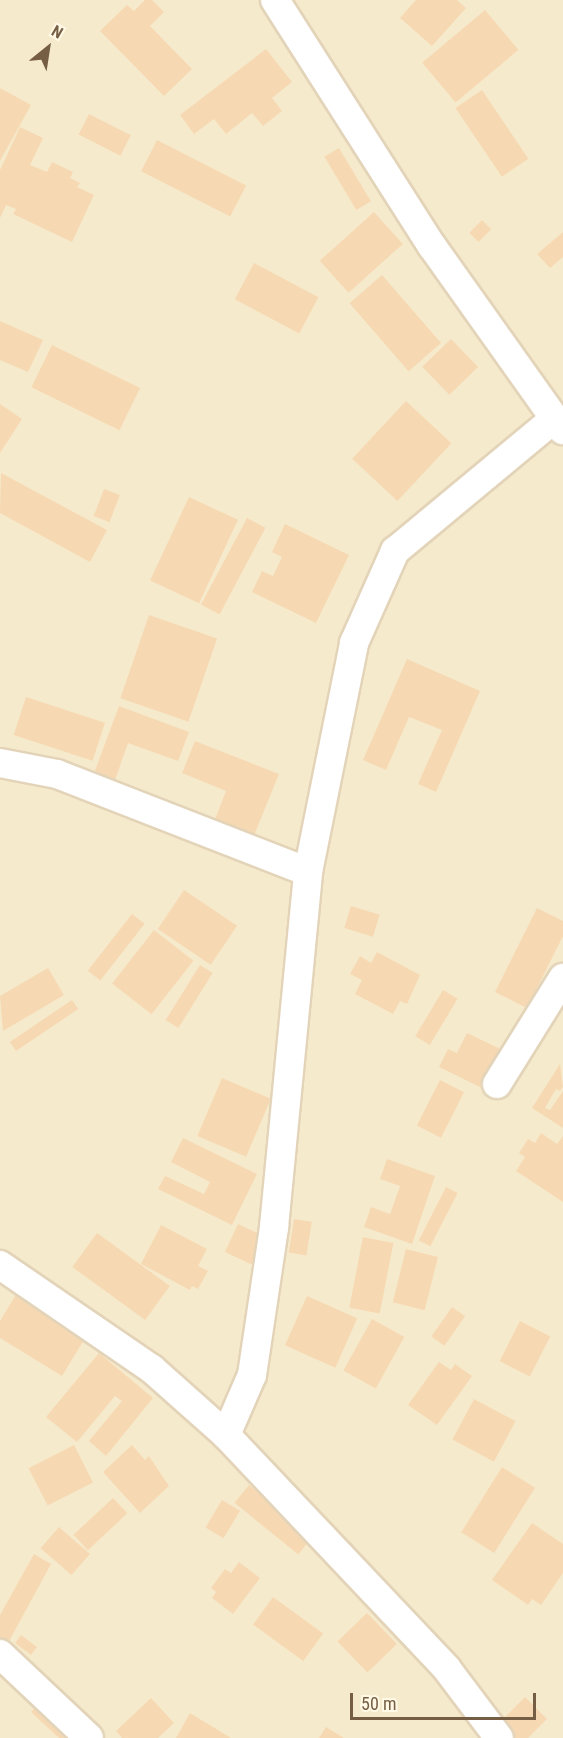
<!DOCTYPE html>
<html>
<head>
<meta charset="utf-8">
<style>
	body { margin:0 }
	#map { position:relative; width:563px; height:1738px; overflow:hidden; background:#fef7de; font-family:"Roboto Condensed",sans-serif }
	div>[style] { position:absolute }
	.residential>* { inset:0; background:#f6eacc; transform-origin:0 0 }
	.building>* { inset:0; background:#f6d9b3; transform-origin:0 0 }
	.roads { filter:drop-shadow(2px 0 #e3d4b9) drop-shadow(-2px 0 #e3d4b9) drop-shadow(0 2px #e3d4b9) drop-shadow(0 -2px #e3d4b9) }
	.street>* { height:28px; margin:-14px; padding:0 14px; transform-origin:14px; border-radius:14px; background:#fff }
	span { translate:-50% -50%; white-space:nowrap; text-align:center; line-height:1.15; -webkit-text-stroke:4.5px #fff9e6; paint-order:stroke }
	.north { position:absolute; left:18px; top:18px; width:60px; height:60px; -webkit-text-stroke:4px #fff9e6; paint-order:stroke; rotate:30deg; font-size:16px; font-weight:700; line-height:24px; text-align:center; color:#765e44 }
	.north::after { content:''; display:block; margin:auto; width:21px; height:27px; background:#765e44; clip-path:polygon(50% 0,100% 100%,50% 72%,0 100%) }
	.scale { position:absolute; left:350px; top:1693px; width:186px; height:27px; box-sizing:border-box; border:3px solid #765e44; border-top:0; padding-left:8px; font-size:18px; line-height:21px; white-space:nowrap; color:#765e44; -webkit-text-stroke:4px #fff9e6; paint-order:stroke }
</style>
</head>
<body>
<div id="map">
	<div class="residential">
		<i style="left:0;top:0;width:563px;height:1738px"></i>
	</div>
	<div class="building">
		<i style="clip-path:polygon(145px 0,152px 0,164px 12px,150px 26px,192px 69px,164px 96px,100px 31px,127px 5px,134px 11px)"></i>
		<i style="clip-path:polygon(416px 0,457px 0,466px 8px,432px 46px,400px 18px)"></i>
		<i style="left:485px;top:10px;width:52px;height:82px;rotate:50deg"></i>
		<i style="clip-path:polygon(266px 49px,292px 82px,272px 98px,282px 111px,263px 126px,252px 113px,226px 134px,214px 119px,194px 134px,180px 115px)"></i>
		<i style="clip-path:polygon(0 88px,31px 105px,0 161px)"></i>
		<i style="left:482px;top:90px;width:83px;height:32px;rotate:56deg"></i>
		<i style="left:89px;top:114px;width:47px;height:23px;rotate:27deg"></i>
		<i style="clip-path:polygon(20px 127px,43px 138px,30px 165px,47px 172px,52px 162px,73px 172px,70px 178px,80px 183px,77px 187px,94px 195px,72px 242px,13px 214px,16px 209px,6px 205px,0 218px,0 170px)"></i>
		<i style="left:157px;top:140px;width:100px;height:35px;rotate:27deg"></i>
		<i style="left:339px;top:148px;width:62px;height:17px;rotate:59deg"></i>
		<i style="left:374px;top:212px;width:43px;height:73px;rotate:48deg"></i>
		<i style="left:482px;top:220px;width:13px;height:18px;rotate:45deg"></i>
		<i style="clip-path:polygon(563px 232px,563px 257px,550px 268px,537px 254px)"></i>
		<i style="left:254px;top:263px;width:73px;height:41px;rotate:28deg"></i>
		<i style="left:382px;top:275px;width:90px;height:43px;rotate:49deg"></i>
		<i style="clip-path:polygon(0 321px,43px 340px,28px 372px,0 360px)"></i>
		<i style="left:451px;top:339px;width:39px;height:40px;rotate:46deg"></i>
		<i style="left:52px;top:345px;width:98px;height:47px;rotate:26deg"></i>
		<i style="left:406px;top:401px;width:62px;height:79px;rotate:43deg"></i>
		<i style="clip-path:polygon(0 404px,22px 419px,0 453px)"></i>
		<i style="clip-path:polygon(1px 473px,107px 530px,90px 562px,0 513px)"></i>
		<i style="left:104px;top:489px;width:17px;height:29px;rotate:21deg"></i>
		<i style="left:189px;top:497px;width:54px;height:92px;rotate:25deg"></i>
		<i style="left:247px;top:518px;width:21px;height:98px;rotate:28deg"></i>
		<i style="clip-path:polygon(285px 524px,349px 555px,316px 623px,252px 592px,262px 571px,273px 576px,282px 557px,272px 552px)"></i>
		<i style="left:149px;top:615px;width:72px;height:88px;rotate:19deg"></i>
		<i style="clip-path:polygon(407px 659px,480px 691px,436px 792px,418px 784px,442px 730px,409px 717px,386px 770px,363px 760px)"></i>
		<i style="left:26px;top:697px;width:83px;height:40px;rotate:18deg"></i>
		<i style="clip-path:polygon(119px 706px,189px 732px,178px 761px,128px 743px,114px 783px,93px 776px)"></i>
		<i style="clip-path:polygon(195px 741px,279px 774px,253px 838px,214px 822px,226px 791px,182px 773px)"></i>
		<i style="left:184px;top:890px;width:64px;height:47px;rotate:34deg"></i>
		<i style="left:351px;top:906px;width:30px;height:23px;rotate:17deg"></i>
		<i style="clip-path:polygon(537px 908px,563px 921px,563px 936px,527px 1008px,495px 992px)"></i>
		<i style="left:132px;top:914px;width:16px;height:72px;rotate:38deg"></i>
		<i style="left:154px;top:930px;width:50px;height:68px;rotate:38deg"></i>
		<i style="clip-path:polygon(377px 952px,420px 975px,407px 1004px,400px 1001px,393px 1014px,355px 994px,362px 980px,350px 974px,360px 956px,371px 963px)"></i>
		<i style="left:200px;top:965px;width:15px;height:65px;rotate:32deg"></i>
		<i style="clip-path:polygon(48px 968px,64px 995px,3px 1031px,0 996px)"></i>
		<i style="left:443px;top:990px;width:17px;height:54px;rotate:31deg"></i>
		<i style="left:72px;top:1000px;width:11px;height:75px;rotate:56deg"></i>
		<i style="clip-path:polygon(467px 1033px,509px 1053px,490px 1092px,439px 1067px,448px 1049px,457px 1053px)"></i>
		<i style="clip-path:polygon(560px 1064px,563px 1087px,560px 1091px,556px 1089px,545px 1108px,550px 1110px,563px 1091px,563px 1128px,532px 1108px)"></i>
		<i style="left:222px;top:1078px;width:53px;height:63px;rotate:23deg"></i>
		<i style="left:440px;top:1080px;width:27px;height:51px;rotate:27deg"></i>
		<i style="clip-path:polygon(541px 1133px,557px 1144px,563px 1136px,563px 1202px,516px 1171px,525px 1157px,519px 1153px,528px 1139px,535px 1143px)"></i>
		<i style="clip-path:polygon(183px 1138px,257px 1174px,232px 1225px,158px 1189px,165px 1176px,204px 1194px,210px 1182px,171px 1162px)"></i>
		<i style="clip-path:polygon(387px 1159px,435px 1176px,412px 1244px,364px 1227px,371px 1207px,390px 1214px,400px 1186px,380px 1179px)"></i>
		<i style="left:446px;top:1187px;width:13px;height:60px;rotate:27deg"></i>
		<i style="left:294px;top:1219px;width:18px;height:34px;rotate:9deg"></i>
		<i style="left:238px;top:1224px;width:29px;height:31px;rotate:25deg"></i>
		<i style="clip-path:polygon(161px 1225px,207px 1249px,198px 1266px,208px 1271px,198px 1289px,192px 1286px,190px 1290px,141px 1264px)"></i>
		<i style="left:97px;top:1233px;width:90px;height:42px;rotate:36deg"></i>
		<i style="left:363px;top:1237px;width:31px;height:72px;rotate:11deg"></i>
		<i style="left:406px;top:1249px;width:33px;height:55px;rotate:14deg"></i>
		<i style="clip-path:polygon(17px 1293px,87px 1335px,62px 1376px,0 1338px,0 1321px)"></i>
		<i style="left:307px;top:1296px;width:55px;height:54px;rotate:24deg"></i>
		<i style="left:452px;top:1307px;width:16px;height:36px;rotate:35deg"></i>
		<i style="left:372px;top:1319px;width:37px;height:59px;rotate:29deg"></i>
		<i style="left:520px;top:1321px;width:34px;height:45px;rotate:27deg"></i>
		<i style="clip-path:polygon(99px 1353px,153px 1398px,106px 1456px,89px 1441px,122px 1401px,115px 1396px,77px 1442px,46px 1417px)"></i>
		<i style="clip-path:polygon(439px 1362px,451px 1370px,455px 1364px,472px 1376px,437px 1425px,408px 1405px)"></i>
		<i style="left:474px;top:1399px;width:47px;height:46px;rotate:28deg"></i>
		<i style="left:74px;top:1445px;width:42px;height:51px;rotate:63deg"></i>
		<i style="clip-path:polygon(132px 1445px,145px 1460px,149px 1456px,169px 1486px,140px 1513px,103px 1472px)"></i>
		<i style="left:502px;top:1467px;width:39px;height:77px;rotate:32deg"></i>
		<i style="left:249px;top:1485px;width:82px;height:23px;rotate:39deg"></i>
		<i style="left:113px;top:1498px;width:21px;height:54px;rotate:47deg"></i>
		<i style="left:222px;top:1500px;width:21px;height:32px;rotate:31deg"></i>
		<i style="clip-path:polygon(532px 1523px,563px 1544px,563px 1573px,541px 1605px,532px 1599px,528px 1605px,492px 1580px)"></i>
		<i style="left:59px;top:1527px;width:41px;height:28px;rotate:41deg"></i>
		<i style="clip-path:polygon(34px 1554px,51px 1564px,8px 1643px,0 1638px,0 1615px)"></i>
		<i style="clip-path:polygon(239px 1562px,260px 1578px,233px 1614px,212px 1598px,216px 1592px,211px 1588px,225px 1569px,231px 1573px)"></i>
		<i style="left:273px;top:1597px;width:62px;height:34px;rotate:36deg"></i>
		<i style="left:367px;top:1613px;width:43px;height:41px;rotate:46deg"></i>
		<i style="left:21px;top:1635px;width:20px;height:10px;rotate:37deg"></i>
		<i style="clip-path:polygon(525px 1697px,547px 1719px,528px 1738px,511px 1738px,497px 1725px)"></i>
		<i style="clip-path:polygon(151px 1698px,174px 1723px,158px 1738px,122px 1738px,116px 1731px)"></i>
		<i style="clip-path:polygon(41px 1701px,82px 1738px,59px 1738px,31px 1712px)"></i>
		<i style="clip-path:polygon(190px 1713px,231px 1738px,176px 1738px)"></i>
		<i style="clip-path:polygon(326px 1727px,344px 1738px,319px 1738px)"></i>
	</div>
	<div class="roads">
		<div class="street">
			<i style="left:275px;top:0;width:292px;rotate:57.5deg"></i>
			<i style="left:432px;top:246px;width:226px;rotate:54.6deg"></i>
			<i style="left:0;top:763px;width:58px;rotate:10.9deg"></i>
			<i style="left:57px;top:774px;width:269px;rotate:21.3deg"></i>
			<i style="left:497px;top:1084px;width:125px;rotate:-58.1deg"></i>
			<i style="left:0;top:1265px;width:184px;rotate:34.4deg"></i>
			<i style="left:152px;top:1369px;width:99px;rotate:41.7deg"></i>
			<i style="left:226px;top:1435px;width:322px;rotate:46.6deg"></i>
			<i style="left:447px;top:1669px;width:86px;rotate:53deg"></i>
			<i style="left:226px;top:1435px;width:65px;rotate:-66.6deg"></i>
			<i style="left:252px;top:1375px;width:150px;rotate:-81.5deg"></i>
			<i style="left:274px;top:1227px;width:357px;rotate:-84.5deg"></i>
			<i style="left:308px;top:872px;width:234px;rotate:-78.6deg"></i>
			<i style="left:354px;top:643px;width:101px;rotate:-66deg"></i>
			<i style="left:395px;top:551px;width:208px;rotate:-39.7deg"></i>
			<i style="left:0;top:1654px;width:122px;rotate:43.3deg"></i>
		</div>
	</div>
	<div class="north">N</div>
	<div class="scale">50 m</div>
</div>
</body>
</html>
